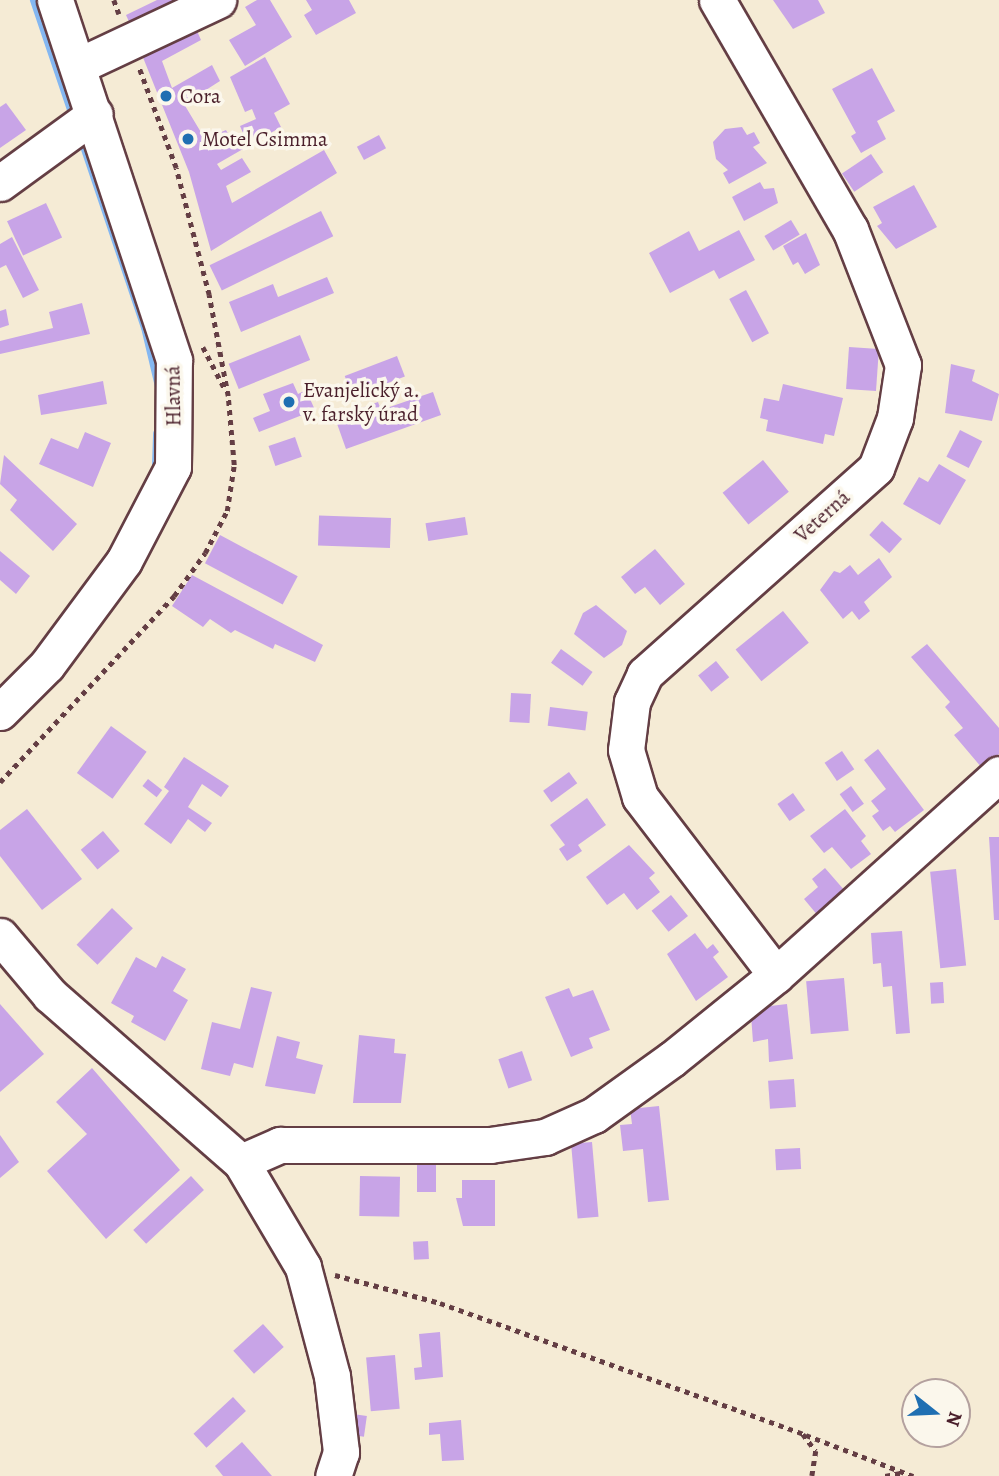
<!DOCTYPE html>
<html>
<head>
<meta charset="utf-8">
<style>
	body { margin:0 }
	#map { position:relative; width:999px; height:1476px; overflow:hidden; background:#f5ebd5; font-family:Alegreya,serif }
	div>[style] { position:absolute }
	.stream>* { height:7px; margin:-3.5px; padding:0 3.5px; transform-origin:3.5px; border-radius:3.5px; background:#84b7f1 }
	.building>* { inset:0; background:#c8a4e7; transform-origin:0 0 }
	.path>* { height:4.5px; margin-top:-2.25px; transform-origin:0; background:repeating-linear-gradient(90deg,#643e44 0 5px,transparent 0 10px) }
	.roads { filter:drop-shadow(2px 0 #643e44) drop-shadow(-2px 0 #643e44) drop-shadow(0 2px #643e44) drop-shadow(0 -2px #643e44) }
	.minor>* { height:35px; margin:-17.5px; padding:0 17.5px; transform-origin:17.5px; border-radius:17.5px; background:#fff }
	.dots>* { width:19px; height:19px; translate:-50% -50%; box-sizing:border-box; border:4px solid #fbf7ec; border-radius:50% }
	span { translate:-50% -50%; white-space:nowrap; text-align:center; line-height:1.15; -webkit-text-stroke:7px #fbf7ec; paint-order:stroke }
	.poi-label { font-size:21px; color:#4a1f2b }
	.left { translate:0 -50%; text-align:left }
	.street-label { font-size:21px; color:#4a1f2b }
	.north { position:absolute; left:901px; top:1378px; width:70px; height:70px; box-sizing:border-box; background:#fbf7ec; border:2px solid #b4a19f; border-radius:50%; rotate:108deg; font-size:19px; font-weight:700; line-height:28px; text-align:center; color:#4a1f2b }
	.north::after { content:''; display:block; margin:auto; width:24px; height:32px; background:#1f6fb2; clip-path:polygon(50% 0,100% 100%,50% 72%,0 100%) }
</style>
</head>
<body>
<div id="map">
	<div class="stream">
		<i style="left:33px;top:0;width:118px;rotate:71.3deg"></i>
		<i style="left:83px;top:146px;width:191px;rotate:71.4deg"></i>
		<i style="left:144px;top:327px;width:61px;rotate:76.7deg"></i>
		<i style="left:155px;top:464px;width:31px;rotate:-88deg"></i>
	</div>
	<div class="building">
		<i style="clip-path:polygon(157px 0,206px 0,135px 35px,126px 15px)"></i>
		<i style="clip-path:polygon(257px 0,270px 0,292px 37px,245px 66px,229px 40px,256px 25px,245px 7px)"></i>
		<i style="clip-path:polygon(306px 0,349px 0,356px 13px,316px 35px,304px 15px,312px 10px)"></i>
		<i style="clip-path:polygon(773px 0,818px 0,825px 13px,793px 29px)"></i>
		<i style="clip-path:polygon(193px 22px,201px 40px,162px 61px,172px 88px,212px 65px,220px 81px,184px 104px,205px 139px,226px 130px,231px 139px,243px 133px,240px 126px,256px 119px,252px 109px,245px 112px,230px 77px,265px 57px,290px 104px,274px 113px,281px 127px,217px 164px,221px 170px,242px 158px,251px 172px,226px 186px,232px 203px,324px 150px,337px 173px,211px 251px,189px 172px,140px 50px)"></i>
		<i style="clip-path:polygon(872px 68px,895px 111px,877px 121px,886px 139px,861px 153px,851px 136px,856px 133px,832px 89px)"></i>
		<i style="clip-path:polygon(6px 103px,26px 130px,0 148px,0 107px)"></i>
		<i style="clip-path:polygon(742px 127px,747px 135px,754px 132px,760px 143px,753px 147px,767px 163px,729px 184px,723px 173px,728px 170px,716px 159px,713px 142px,725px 129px)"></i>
		<i style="left:379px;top:135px;width:15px;height:25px;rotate:62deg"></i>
		<i style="left:871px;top:154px;width:22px;height:35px;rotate:56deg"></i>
		<i style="clip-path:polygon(760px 182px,764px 189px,774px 188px,778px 203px,744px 221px,732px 197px)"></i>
		<i style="clip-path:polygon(914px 185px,937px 227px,896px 249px,877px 226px,882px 223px,873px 207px)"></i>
		<i style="left:46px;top:203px;width:38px;height:43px;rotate:65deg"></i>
		<i style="left:321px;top:211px;width:28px;height:124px;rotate:64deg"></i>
		<i style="left:791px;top:220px;width:17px;height:31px;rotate:59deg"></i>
		<i style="clip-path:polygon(739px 230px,755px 260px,719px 279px,714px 270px,670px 293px,649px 253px,689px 231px,699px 251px)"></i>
		<i style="clip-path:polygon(806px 233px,820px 265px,805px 274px,798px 262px,793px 265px,783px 246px)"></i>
		<i style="clip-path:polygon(12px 237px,39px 290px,23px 298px,6px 265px,0 268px,0 244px)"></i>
		<i style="clip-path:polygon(327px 277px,334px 293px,241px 332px,229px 302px,273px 284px,278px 297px)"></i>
		<i style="left:746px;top:290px;width:49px;height:19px;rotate:62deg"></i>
		<i style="clip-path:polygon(82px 303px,90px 334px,0 354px,0 341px,53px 328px,49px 312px)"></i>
		<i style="clip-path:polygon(6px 309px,9px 325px,0 328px,0 311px)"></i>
		<i style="left:300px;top:335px;width:27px;height:77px;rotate:68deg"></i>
		<i style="left:849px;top:347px;width:30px;height:42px;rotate:4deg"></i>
		<i style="left:397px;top:356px;width:22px;height:56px;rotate:69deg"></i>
		<i style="clip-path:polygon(951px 364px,975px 370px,972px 381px,999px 394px,992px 421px,945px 413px)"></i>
		<i style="clip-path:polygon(103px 381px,107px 404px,41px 415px,38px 395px)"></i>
		<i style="clip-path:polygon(293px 383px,298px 394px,306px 390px,315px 410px,259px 432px,253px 418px,270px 411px,263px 394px)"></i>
		<i style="clip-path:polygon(783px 384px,843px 398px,834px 436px,825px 434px,823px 444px,766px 431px,768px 420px,760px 418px,764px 398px,779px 401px)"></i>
		<i style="clip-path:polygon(433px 392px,441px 415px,346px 449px,335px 418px,378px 402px,381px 410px)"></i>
		<i style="left:960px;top:430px;width:25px;height:30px;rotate:27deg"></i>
		<i style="clip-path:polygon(85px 432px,111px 443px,93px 487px,39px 464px,51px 438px,78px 449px)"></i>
		<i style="left:295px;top:437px;width:21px;height:28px;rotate:71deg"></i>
		<i style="clip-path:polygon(4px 455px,77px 524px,53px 551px,10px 510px,17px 500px,0 484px)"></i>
		<i style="left:763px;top:460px;width:41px;height:52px;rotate:51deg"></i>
		<i style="clip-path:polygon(939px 464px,966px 480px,940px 525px,903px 504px,919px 477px,928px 482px)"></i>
		<i style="left:465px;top:517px;width:18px;height:40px;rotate:81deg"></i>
		<i style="left:391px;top:518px;width:30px;height:72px;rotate:92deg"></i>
		<i style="left:882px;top:521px;width:27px;height:19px;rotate:42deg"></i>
		<i style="left:220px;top:535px;width:88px;height:32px;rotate:28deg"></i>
		<i style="clip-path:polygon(655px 549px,685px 584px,660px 605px,645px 587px,635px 594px,621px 577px)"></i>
		<i style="clip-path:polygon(0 551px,30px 576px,16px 594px,0 580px)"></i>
		<i style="clip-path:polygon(879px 558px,892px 577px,864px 602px,870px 611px,859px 620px,852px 611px,843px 619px,820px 590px,834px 571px,840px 573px,850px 565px,858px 575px)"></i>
		<i style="clip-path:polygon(192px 575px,323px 645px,315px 662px,275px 644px,273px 649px,235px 630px,231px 633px,210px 619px,203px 627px,172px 606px)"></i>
		<i style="clip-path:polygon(596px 605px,627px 631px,622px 645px,604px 658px,574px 634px,583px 613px)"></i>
		<i style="left:783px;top:611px;width:41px;height:61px;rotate:51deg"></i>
		<i style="clip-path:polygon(927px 644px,999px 728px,999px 754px,982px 768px,954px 735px,963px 728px,945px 707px,950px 702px,911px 657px)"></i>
		<i style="left:561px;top:649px;width:39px;height:17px;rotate:36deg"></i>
		<i style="left:716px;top:661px;width:21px;height:23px;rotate:51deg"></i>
		<i style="left:511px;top:693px;width:20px;height:29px;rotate:3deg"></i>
		<i style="left:550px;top:707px;width:38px;height:19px;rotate:7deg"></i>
		<i style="left:111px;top:726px;width:44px;height:58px;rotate:36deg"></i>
		<i style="clip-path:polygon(878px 749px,924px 810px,895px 832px,890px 826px,883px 831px,872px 816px,879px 811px,871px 801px,886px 789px,864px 760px)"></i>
		<i style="left:842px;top:751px;width:22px;height:21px;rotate:56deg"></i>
		<i style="clip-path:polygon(184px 757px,229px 786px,221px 797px,202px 784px,188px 807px,212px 823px,205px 832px,188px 819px,171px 844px,144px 824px,169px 791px,164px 787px)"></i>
		<i style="left:569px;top:772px;width:14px;height:32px;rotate:54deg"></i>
		<i style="left:148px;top:779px;width:18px;height:9px;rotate:38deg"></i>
		<i style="left:851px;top:786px;width:22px;height:14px;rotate:54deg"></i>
		<i style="left:793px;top:793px;width:21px;height:19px;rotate:55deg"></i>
		<i style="clip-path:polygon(587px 798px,606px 825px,578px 845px,582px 851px,567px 861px,559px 849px,565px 845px,550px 825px)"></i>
		<i style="clip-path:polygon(27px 809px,82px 879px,42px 910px,0 856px,0 830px)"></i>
		<i style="clip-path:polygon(845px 809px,866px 836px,861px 841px,871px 854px,851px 869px,832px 847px,824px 853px,810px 836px)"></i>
		<i style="left:103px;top:831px;width:26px;height:29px;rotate:50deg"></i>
		<i style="clip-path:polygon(989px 837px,999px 837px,999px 920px,994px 920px)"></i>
		<i style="clip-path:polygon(629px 845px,655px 873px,649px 878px,660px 892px,637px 910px,624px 893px,607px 905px,586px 877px)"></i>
		<i style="clip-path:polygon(825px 868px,845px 891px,819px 917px,804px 899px,818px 887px,812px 879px)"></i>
		<i style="left:956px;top:869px;width:97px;height:26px;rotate:84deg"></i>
		<i style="left:671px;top:895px;width:27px;height:25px;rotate:51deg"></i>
		<i style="left:112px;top:908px;width:29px;height:51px;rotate:44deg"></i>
		<i style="clip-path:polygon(902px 931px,910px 1033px,896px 1034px,892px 986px,883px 987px,881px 963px,873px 964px,871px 933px)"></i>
		<i style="clip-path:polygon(695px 933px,707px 949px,713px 944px,719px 952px,713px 957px,728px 977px,696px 1001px,667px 954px)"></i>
		<i style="clip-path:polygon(162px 956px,186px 969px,173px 991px,188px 1000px,165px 1041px,131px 1022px,134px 1016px,111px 1003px,136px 957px,156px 968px)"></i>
		<i style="left:844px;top:978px;width:53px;height:38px;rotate:85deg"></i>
		<i style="left:943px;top:982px;width:21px;height:13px;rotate:87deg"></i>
		<i style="clip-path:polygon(251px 987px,272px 992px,253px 1068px,234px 1063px,230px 1076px,201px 1069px,212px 1022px,240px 1029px)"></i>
		<i style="clip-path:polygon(569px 988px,573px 997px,593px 990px,610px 1030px,589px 1038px,593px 1048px,571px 1057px,545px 997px)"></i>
		<i style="clip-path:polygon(0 1004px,44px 1054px,0 1092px)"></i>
		<i style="clip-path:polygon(787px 1004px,793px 1059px,769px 1062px,768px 1039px,753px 1042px,751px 1015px,762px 1007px)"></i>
		<i style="clip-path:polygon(359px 1035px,395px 1039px,394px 1053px,406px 1054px,401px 1103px,353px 1103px)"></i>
		<i style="clip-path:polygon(277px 1036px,300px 1042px,296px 1058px,323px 1065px,315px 1094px,265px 1086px)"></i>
		<i style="left:522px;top:1051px;width:31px;height:25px;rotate:71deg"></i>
		<i style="clip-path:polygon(92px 1068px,180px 1170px,106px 1239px,47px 1171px,87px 1134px,56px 1102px)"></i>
		<i style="left:794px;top:1079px;width:28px;height:26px;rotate:86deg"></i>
		<i style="clip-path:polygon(659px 1106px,669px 1200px,648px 1202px,643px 1149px,623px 1151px,620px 1125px,632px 1124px,630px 1109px)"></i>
		<i style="clip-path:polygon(0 1135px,19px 1162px,0 1178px)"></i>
		<i style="left:592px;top:1142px;width:75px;height:21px;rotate:85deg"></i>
		<i style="left:800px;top:1148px;width:21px;height:25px;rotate:87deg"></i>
		<i style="left:417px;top:1163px;width:19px;height:29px"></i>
		<i style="left:191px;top:1176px;width:19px;height:79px;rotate:47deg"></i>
		<i style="left:360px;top:1176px;width:40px;height:40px;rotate:1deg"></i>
		<i style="clip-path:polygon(462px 1180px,495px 1180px,495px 1226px,463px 1226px,456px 1198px,462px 1198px)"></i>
		<i style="left:428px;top:1241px;width:18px;height:15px;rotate:87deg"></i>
		<i style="left:263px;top:1324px;width:31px;height:40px;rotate:48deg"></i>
		<i style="clip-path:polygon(440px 1332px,443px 1377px,415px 1380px,414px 1368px,422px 1367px,419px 1334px)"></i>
		<i style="left:395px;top:1355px;width:54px;height:29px;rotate:85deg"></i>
		<i style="left:233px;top:1397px;width:19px;height:54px;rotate:47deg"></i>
		<i style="left:353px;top:1414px;width:14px;height:21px;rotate:8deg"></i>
		<i style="clip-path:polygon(461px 1420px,464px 1460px,442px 1461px,440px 1434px,429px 1435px,429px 1423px)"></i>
		<i style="clip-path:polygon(242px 1442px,272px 1476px,223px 1476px,215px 1466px)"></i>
	</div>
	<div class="path">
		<i style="left:114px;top:0;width:15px;rotate:70deg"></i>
		<i style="left:203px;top:347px;width:47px;rotate:62.4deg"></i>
		<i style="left:0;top:782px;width:255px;rotate:-46.9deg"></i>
		<i style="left:174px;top:596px;width:53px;rotate:-54.2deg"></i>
		<i style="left:205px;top:553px;width:47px;rotate:-62.4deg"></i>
		<i style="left:227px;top:511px;width:47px;rotate:-81.3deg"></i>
		<i style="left:234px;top:465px;width:69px;rotate:-95deg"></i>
		<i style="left:228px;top:396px;width:103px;rotate:-100.7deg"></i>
		<i style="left:209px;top:295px;width:131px;rotate:-104.6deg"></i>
		<i style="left:176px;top:168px;width:107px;rotate:-110.3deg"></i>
		<i style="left:335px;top:1275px;width:109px;rotate:14.9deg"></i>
		<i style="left:440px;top:1303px;width:386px;rotate:19.8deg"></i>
		<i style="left:803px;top:1434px;width:21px;rotate:53deg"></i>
		<i style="left:816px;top:1451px;width:25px;rotate:99deg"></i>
		<i style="left:806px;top:1435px;width:115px;rotate:21deg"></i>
		<i style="left:885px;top:1476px;width:16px;rotate:-11deg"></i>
	</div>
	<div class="roads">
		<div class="minor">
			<i style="left:717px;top:0;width:265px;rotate:59.9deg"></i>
			<i style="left:850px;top:229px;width:146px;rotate:68.7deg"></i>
			<i style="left:903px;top:365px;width:54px;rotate:98.6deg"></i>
			<i style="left:895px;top:418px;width:53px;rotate:110.8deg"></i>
			<i style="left:876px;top:468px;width:310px;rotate:138.3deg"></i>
			<i style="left:645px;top:674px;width:31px;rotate:115deg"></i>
			<i style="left:632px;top:702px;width:48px;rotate:97.1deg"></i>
			<i style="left:626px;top:750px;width:49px;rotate:73.4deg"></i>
			<i style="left:640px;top:797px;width:224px;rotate:52.6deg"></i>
			<i style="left:78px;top:66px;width:155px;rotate:-25.2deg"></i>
			<i style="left:0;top:183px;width:117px;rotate:-36deg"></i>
			<i style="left:0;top:712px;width:66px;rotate:-45deg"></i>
			<i style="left:47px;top:665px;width:129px;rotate:-53.5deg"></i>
			<i style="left:124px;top:561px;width:106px;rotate:-62.5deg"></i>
			<i style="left:173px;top:467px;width:107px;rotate:-89.5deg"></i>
			<i style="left:174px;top:360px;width:379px;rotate:-108.3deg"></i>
			<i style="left:0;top:936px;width:77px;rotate:49.7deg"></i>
			<i style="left:50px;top:995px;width:254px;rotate:41.2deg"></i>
			<i style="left:241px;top:1162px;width:122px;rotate:59.4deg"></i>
			<i style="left:303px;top:1267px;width:113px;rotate:75.1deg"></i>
			<i style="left:332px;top:1376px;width:77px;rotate:83.2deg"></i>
			<i style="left:341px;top:1452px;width:25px;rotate:108deg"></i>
			<i style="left:241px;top:1162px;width:43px;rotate:-23.6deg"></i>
			<i style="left:280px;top:1145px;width:210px"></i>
			<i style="left:490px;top:1145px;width:56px;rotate:-8.3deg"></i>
			<i style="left:545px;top:1137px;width:54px;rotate:-24.2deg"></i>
			<i style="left:594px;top:1115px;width:96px;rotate:-35.7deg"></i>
			<i style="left:672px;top:1059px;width:134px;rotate:-38.9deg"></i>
			<i style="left:776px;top:975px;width:300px;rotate:-42deg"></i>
		</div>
	</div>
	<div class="dots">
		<i style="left:166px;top:96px;background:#1f6fb2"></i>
		<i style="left:188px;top:139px;background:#1f6fb2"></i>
		<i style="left:289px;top:402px;background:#1f6fb2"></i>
	</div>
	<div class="poi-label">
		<span class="left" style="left:180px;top:96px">Cora</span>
		<span class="left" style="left:202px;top:139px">Motel Csimma</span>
		<span class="left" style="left:303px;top:402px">Evanjelický a.<br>v. farský úrad</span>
	</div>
	<div class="street-label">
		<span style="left:173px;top:396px;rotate:-91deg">Hlavná</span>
		<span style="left:822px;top:516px;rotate:-42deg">Veterná</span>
	</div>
	<div class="north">N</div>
</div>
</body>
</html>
